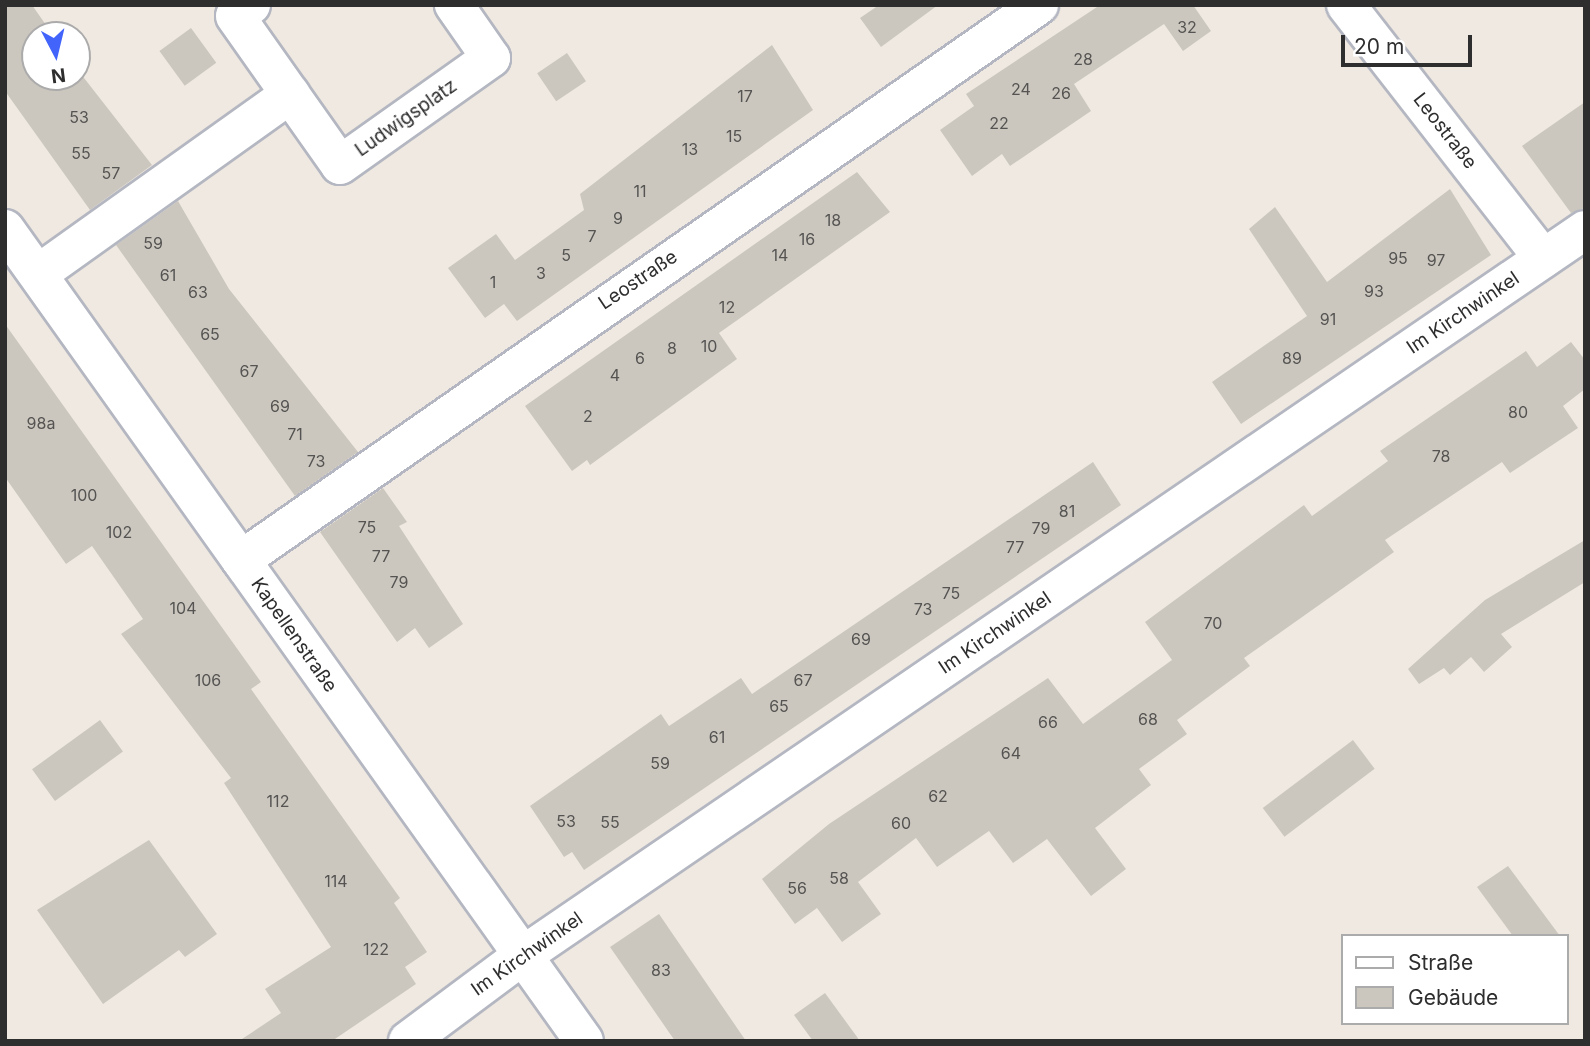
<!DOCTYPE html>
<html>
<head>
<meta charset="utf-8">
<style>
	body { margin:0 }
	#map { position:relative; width:1590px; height:1046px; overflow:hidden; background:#efe9e1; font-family:Inter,sans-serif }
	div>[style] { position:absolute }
	.building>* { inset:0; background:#cbc7bf; transform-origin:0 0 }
	.roads { filter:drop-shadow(2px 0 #b4b7c1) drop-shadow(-2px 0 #b4b7c1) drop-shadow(0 2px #b4b7c1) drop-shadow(0 -2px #b4b7c1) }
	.street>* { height:38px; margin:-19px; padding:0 19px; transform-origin:19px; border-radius:19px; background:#fff }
	.secondary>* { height:38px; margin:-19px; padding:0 19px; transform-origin:19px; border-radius:19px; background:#fff }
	span { translate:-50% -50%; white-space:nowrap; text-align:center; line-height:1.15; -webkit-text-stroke:7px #fff; paint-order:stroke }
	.number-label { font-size:16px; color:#555452 }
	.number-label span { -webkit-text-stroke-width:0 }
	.street-label { font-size:19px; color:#2e2e2e }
	.frame { position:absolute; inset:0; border:7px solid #2e2e2e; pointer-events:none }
	.legend { position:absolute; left:1341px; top:934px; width:228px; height:91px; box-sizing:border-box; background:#fff; border:2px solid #ababab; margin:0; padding:9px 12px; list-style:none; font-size:21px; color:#2e2e2e }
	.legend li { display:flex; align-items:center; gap:14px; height:35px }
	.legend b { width:35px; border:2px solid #ababab }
	.north { position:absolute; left:21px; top:21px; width:70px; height:70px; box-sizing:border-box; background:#fff; border:2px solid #ababab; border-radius:50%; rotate:173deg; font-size:19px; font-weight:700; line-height:28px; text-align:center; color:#2e2e2e }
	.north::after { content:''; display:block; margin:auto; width:24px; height:32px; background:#4264fb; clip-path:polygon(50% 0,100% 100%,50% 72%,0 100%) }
	.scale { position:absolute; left:1341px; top:35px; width:131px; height:32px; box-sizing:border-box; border:4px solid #2e2e2e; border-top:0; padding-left:9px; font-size:21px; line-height:24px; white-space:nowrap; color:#2e2e2e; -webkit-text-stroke:5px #fff; paint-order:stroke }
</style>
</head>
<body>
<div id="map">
	<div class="building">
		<i style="clip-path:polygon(5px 5px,32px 5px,53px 35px,35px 35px,35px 77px,77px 77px,77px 69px,152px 165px,90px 210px,5px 91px)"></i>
		<i style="clip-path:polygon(879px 5px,938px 5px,881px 47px,860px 18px)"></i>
		<i style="clip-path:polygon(1100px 5px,1193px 5px,1211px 31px,1183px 51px,1164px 24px,1074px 84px,1091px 111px,1010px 166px,1002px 154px,972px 176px,940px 130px,974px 106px,966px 94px)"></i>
		<i style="left:191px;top:28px;width:43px;height:39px;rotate:54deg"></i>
		<i style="clip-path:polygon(772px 45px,813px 110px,517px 321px,504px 304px,485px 318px,448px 268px,496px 234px,515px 260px,584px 210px,580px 194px)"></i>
		<i style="left:567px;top:53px;width:34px;height:36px;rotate:56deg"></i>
		<i style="clip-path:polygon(1585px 102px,1585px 208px,1571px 213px,1522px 146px)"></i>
		<i style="clip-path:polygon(857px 172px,890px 212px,719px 333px,737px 359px,590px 465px,587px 460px,572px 471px,525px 406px)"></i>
		<i style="clip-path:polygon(1450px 189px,1491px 255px,1241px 424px,1212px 382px,1307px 316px,1249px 229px,1275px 207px,1327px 282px)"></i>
		<i style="clip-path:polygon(178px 201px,229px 289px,358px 452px,295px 496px,116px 245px)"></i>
		<i style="clip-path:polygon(5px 324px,261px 682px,251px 689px,400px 898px,394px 903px,427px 952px,405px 967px,416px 984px,332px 1041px,239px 1041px,281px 1013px,265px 989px,331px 947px,224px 783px,231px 778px,121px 634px,143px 619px,92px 546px,66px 564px,5px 477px)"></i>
		<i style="clip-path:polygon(1571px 342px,1585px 360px,1585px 389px,1563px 406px,1578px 428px,1510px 473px,1502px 462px,1385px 540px,1394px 552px,1244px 658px,1250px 666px,1177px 720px,1187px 734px,1139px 769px,1151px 785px,1095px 828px,1126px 869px,1091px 896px,1047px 839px,1013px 863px,989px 831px,937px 867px,916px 838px,858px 882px,881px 914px,842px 942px,817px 908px,795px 924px,762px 879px,829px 824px,1048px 678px,1083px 724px,1172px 660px,1145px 622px,1304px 505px,1312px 516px,1388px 461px,1380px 451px,1526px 351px,1537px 367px)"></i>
		<i style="clip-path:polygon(1093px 462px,1121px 505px,584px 870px,572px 852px,564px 857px,530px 806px,661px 714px,669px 726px,741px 678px,752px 694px)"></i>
		<i style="clip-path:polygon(383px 488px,407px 522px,399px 526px,463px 624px,429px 648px,415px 628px,397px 642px,320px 532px)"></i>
		<i style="clip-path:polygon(1585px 540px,1585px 582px,1501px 634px,1512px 647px,1484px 672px,1471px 657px,1450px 675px,1444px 668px,1419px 684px,1408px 669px,1485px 600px)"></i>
		<i style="left:100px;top:720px;width:39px;height:84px;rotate:54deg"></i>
		<i style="left:1353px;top:740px;width:36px;height:113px;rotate:53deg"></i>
		<i style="clip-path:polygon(149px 840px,217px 934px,185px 957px,179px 950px,103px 1004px,37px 910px)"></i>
		<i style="clip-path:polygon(1508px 866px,1560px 936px,1513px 936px,1477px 887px)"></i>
		<i style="clip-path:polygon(659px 914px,746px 1041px,675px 1041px,610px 947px)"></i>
		<i style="clip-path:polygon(825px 993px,860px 1041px,813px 1041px,794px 1015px)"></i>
	</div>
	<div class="roads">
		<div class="street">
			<i style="left:251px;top:5px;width:19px;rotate:145deg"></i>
			<i style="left:235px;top:16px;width:182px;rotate:54.8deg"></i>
			<i style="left:340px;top:165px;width:185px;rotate:-35.3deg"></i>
			<i style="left:491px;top:58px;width:65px;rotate:-124.9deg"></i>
			<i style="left:1346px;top:5px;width:321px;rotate:52.1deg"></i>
			<i style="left:38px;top:274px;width:310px;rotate:-35.5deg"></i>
			<i style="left:241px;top:560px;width:972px;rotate:-34.82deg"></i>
			<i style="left:408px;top:1041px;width:142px;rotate:-36.7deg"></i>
			<i style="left:522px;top:956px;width:1287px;rotate:-34.33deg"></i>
		</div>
		<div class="secondary">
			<i style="left:5px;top:229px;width:997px;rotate:54.51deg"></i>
		</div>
	</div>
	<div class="number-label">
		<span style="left:1187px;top:27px">32</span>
		<span style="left:1083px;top:59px">28</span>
		<span style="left:1021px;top:89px">24</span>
		<span style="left:1061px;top:93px">26</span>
		<span style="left:745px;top:96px">17</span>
		<span style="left:79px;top:117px">53</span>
		<span style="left:999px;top:123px">22</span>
		<span style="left:734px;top:136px">15</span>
		<span style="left:690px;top:149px">13</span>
		<span style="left:81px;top:153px">55</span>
		<span style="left:111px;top:173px">57</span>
		<span style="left:640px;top:191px">11</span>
		<span style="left:618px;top:218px">9</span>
		<span style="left:833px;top:220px">18</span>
		<span style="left:592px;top:236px">7</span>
		<span style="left:807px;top:239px">16</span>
		<span style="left:153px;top:243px">59</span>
		<span style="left:566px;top:255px">5</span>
		<span style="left:780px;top:255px">14</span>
		<span style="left:1398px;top:258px">95</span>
		<span style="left:1436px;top:260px">97</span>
		<span style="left:541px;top:273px">3</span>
		<span style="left:168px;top:275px">61</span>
		<span style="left:493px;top:282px">1</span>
		<span style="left:1374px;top:291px">93</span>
		<span style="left:198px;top:292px">63</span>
		<span style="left:727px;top:307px">12</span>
		<span style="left:1328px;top:319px">91</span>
		<span style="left:210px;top:334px">65</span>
		<span style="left:709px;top:346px">10</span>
		<span style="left:672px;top:348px">8</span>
		<span style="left:640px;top:358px">6</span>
		<span style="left:1292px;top:358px">89</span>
		<span style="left:249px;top:371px">67</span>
		<span style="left:615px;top:375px">4</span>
		<span style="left:280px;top:406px">69</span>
		<span style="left:1518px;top:412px">80</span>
		<span style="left:588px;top:416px">2</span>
		<span style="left:41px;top:423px">98a</span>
		<span style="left:295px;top:434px">71</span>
		<span style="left:1441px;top:456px">78</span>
		<span style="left:316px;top:461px">73</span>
		<span style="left:84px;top:495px">100</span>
		<span style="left:1067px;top:511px">81</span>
		<span style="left:367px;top:527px">75</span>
		<span style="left:1041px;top:528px">79</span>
		<span style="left:119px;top:532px">102</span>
		<span style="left:1015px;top:547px">77</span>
		<span style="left:381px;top:556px">77</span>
		<span style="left:399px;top:582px">79</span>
		<span style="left:951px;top:593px">75</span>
		<span style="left:183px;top:608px">104</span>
		<span style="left:923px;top:609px">73</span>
		<span style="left:1213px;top:623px">70</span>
		<span style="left:861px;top:639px">69</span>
		<span style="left:208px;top:680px">106</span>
		<span style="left:803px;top:680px">67</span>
		<span style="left:779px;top:706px">65</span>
		<span style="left:1148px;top:719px">68</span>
		<span style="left:1048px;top:722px">66</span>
		<span style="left:717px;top:737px">61</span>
		<span style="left:1011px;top:753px">64</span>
		<span style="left:660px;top:763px">59</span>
		<span style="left:938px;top:796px">62</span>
		<span style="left:278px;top:801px">112</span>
		<span style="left:566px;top:821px">53</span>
		<span style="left:610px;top:822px">55</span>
		<span style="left:901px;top:823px">60</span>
		<span style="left:839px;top:878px">58</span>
		<span style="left:336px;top:881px">114</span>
		<span style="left:797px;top:888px">56</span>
		<span style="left:376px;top:949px">122</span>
		<span style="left:661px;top:970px">83</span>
	</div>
	<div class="street-label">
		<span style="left:406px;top:118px;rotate:-35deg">Ludwigsplatz</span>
		<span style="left:1445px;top:131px;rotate:52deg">Leostraße</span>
		<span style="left:638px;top:280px;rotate:-34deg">Leostraße</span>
		<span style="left:1463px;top:313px;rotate:-34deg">Im Kirchwinkel</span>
		<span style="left:995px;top:633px;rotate:-34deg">Im Kirchwinkel</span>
		<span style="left:294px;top:635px;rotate:55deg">Kapellenstraße</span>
		<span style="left:527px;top:954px;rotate:-35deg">Im Kirchwinkel</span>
	</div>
	<div class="frame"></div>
	<ul class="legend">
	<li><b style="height:9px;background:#fff"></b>Straße</li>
	<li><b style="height:19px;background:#cbc7bf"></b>Gebäude</li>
	</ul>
	<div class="north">N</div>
	<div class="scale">20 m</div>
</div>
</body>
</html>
